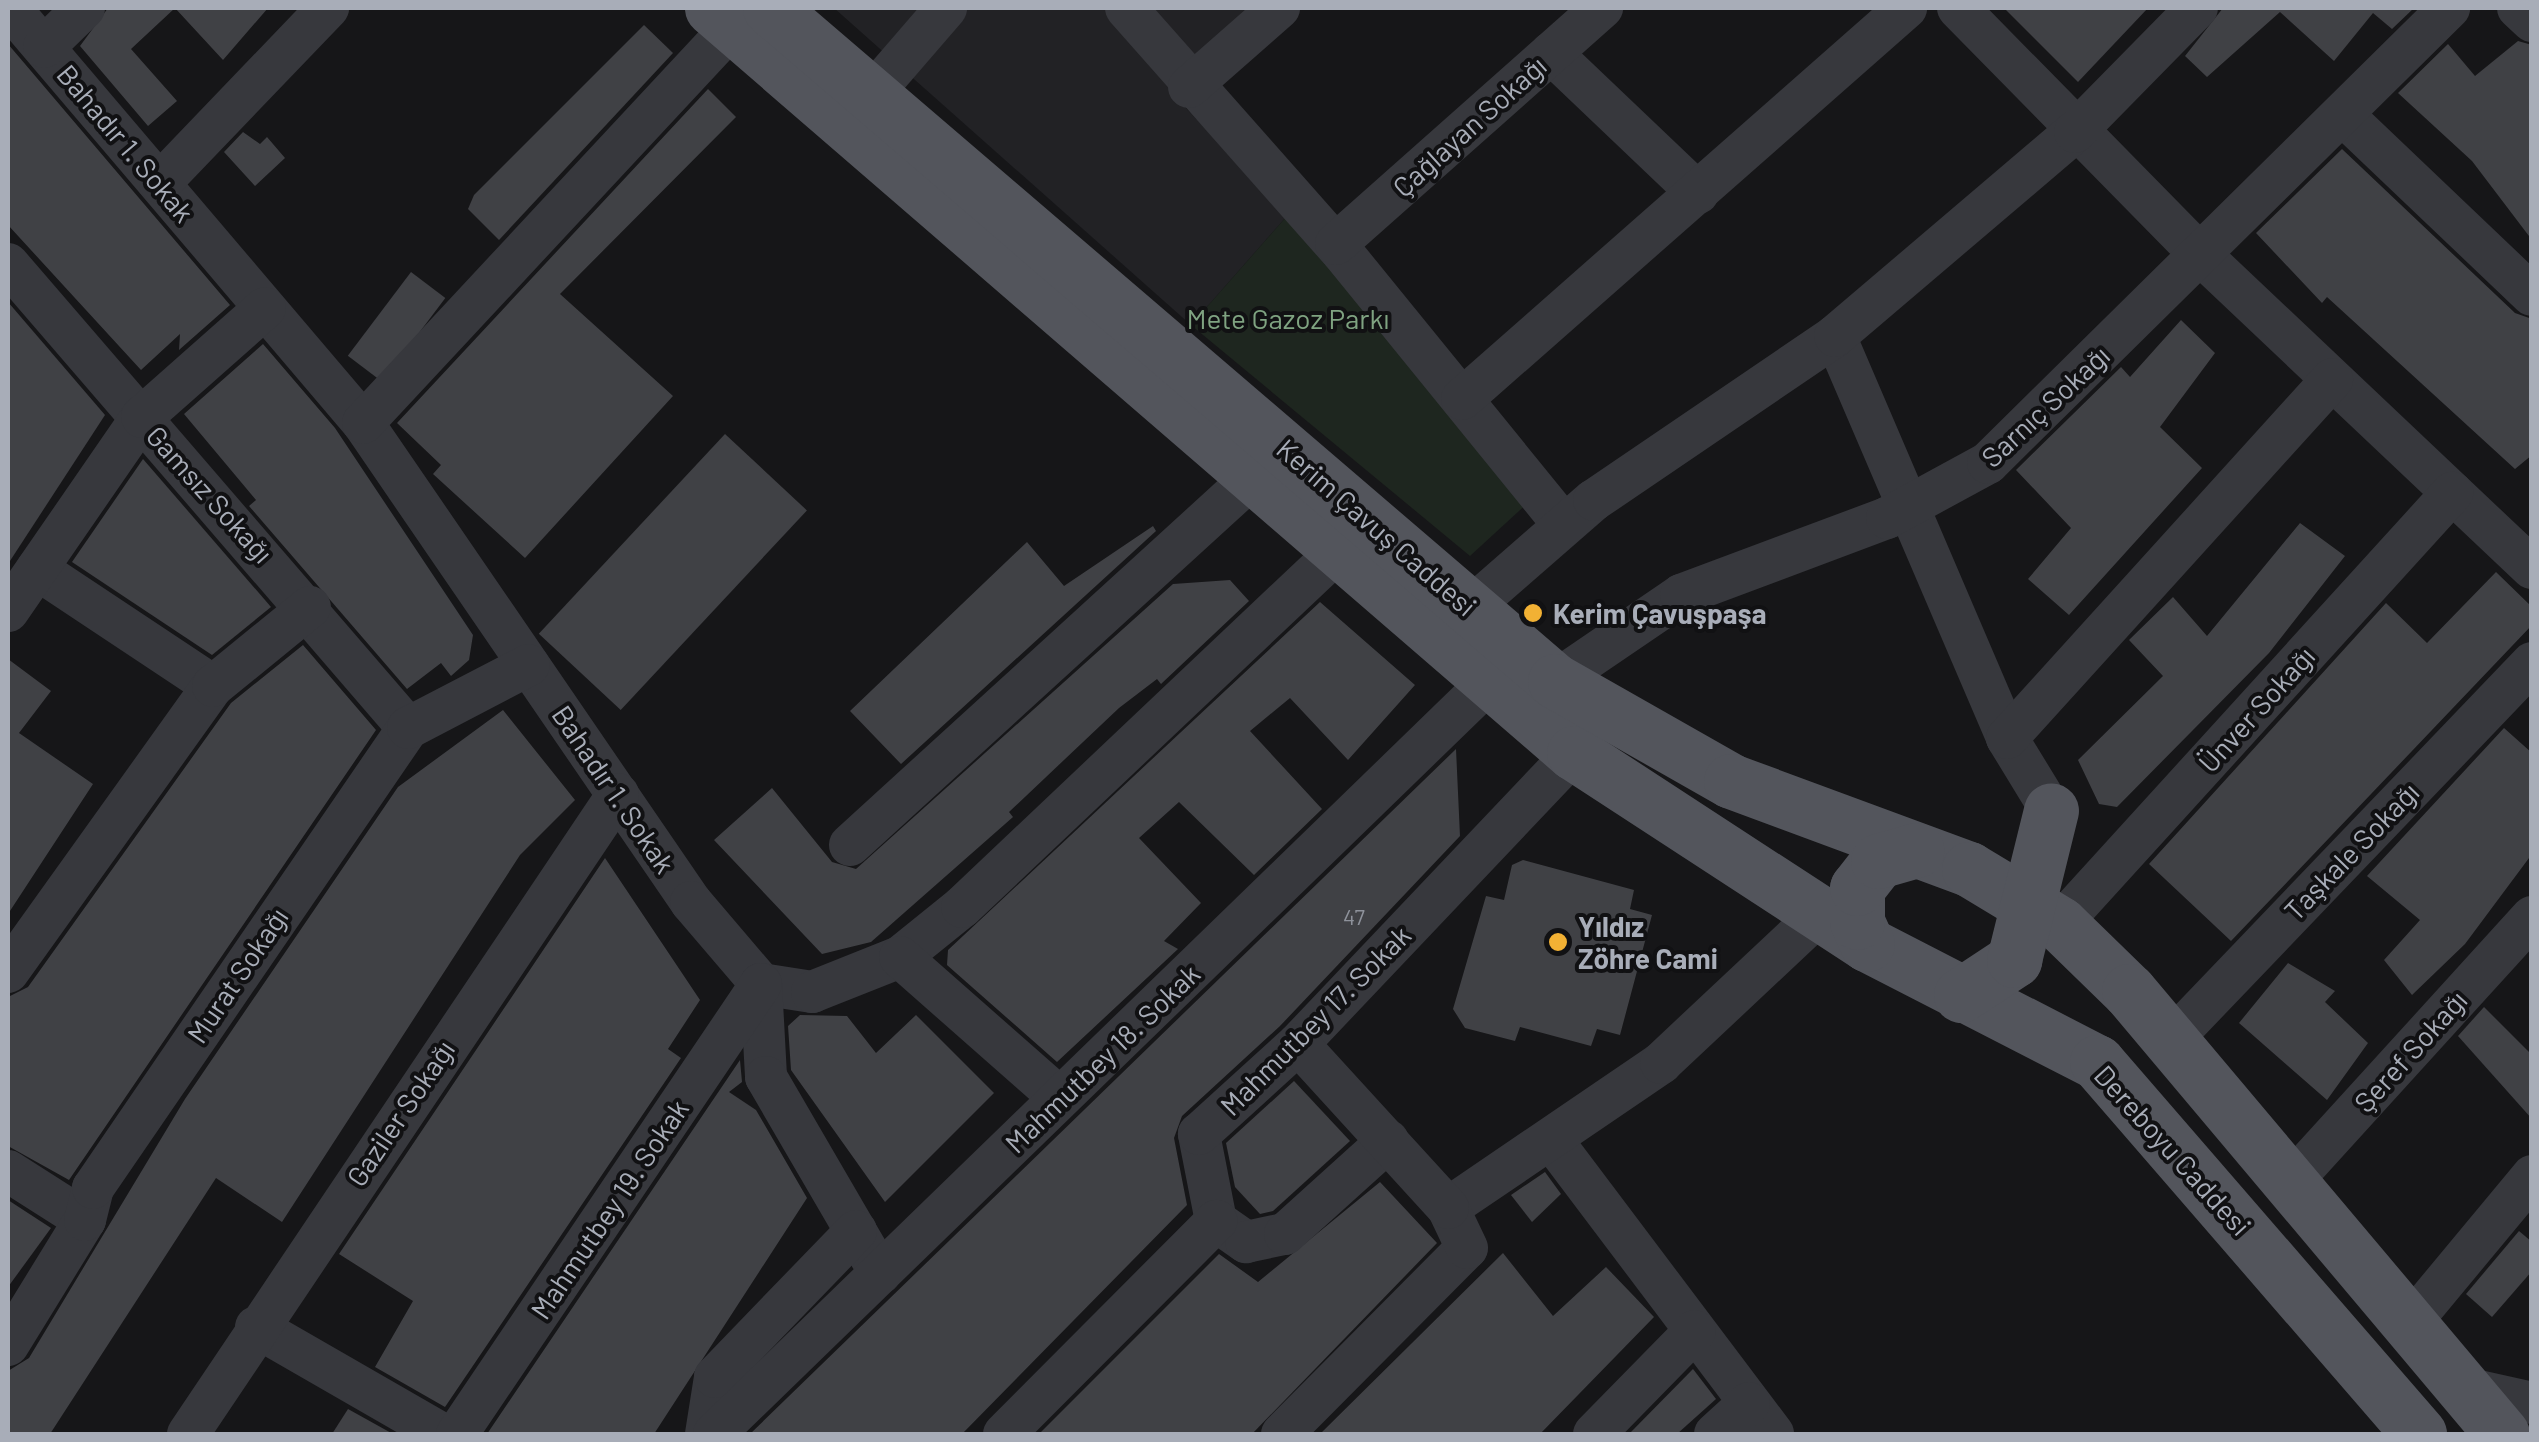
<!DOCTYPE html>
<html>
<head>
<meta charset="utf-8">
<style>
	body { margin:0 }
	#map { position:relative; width:2539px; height:1442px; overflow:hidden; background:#161618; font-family:Barlow,sans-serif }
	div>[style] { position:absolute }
	.built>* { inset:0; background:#222225 }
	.green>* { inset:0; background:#1e261f }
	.building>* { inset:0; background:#404145; transform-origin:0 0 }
	.minor>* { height:42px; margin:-21px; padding:0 21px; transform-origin:21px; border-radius:21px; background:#37383d }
	.major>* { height:55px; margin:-27.5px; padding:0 27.5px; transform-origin:27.5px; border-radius:27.5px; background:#53555c }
	.dots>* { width:28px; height:28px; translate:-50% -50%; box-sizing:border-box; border:5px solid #111113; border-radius:50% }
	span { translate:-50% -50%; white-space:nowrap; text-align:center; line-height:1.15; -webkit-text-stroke:8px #111113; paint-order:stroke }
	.number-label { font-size:22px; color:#8e929b }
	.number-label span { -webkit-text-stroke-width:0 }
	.street-label { font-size:28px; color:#a8adb8 }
	.park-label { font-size:28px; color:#7fa381 }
	.poi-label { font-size:28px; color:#a8adb8; font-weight:700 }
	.left { translate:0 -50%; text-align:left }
	.frame { position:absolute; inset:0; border:10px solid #a8adb8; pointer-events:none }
</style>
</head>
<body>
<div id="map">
	<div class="built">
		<i style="clip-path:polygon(834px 8px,1248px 8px,1169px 90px,1287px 216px,1191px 325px)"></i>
	</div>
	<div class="green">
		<i style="clip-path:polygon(1287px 216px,1531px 500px,1470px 556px,1191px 325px)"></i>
	</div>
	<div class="building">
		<i style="clip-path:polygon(108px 8px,268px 8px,223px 60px,175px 8px,131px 49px,177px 101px,148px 126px,80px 46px)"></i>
		<i style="clip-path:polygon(2004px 8px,2148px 8px,2078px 82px)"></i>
		<i style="clip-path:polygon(2223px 8px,2414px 8px,2392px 29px,2373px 13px,2334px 61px,2280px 12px,2207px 77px,2185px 56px)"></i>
		<i style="clip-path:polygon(644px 25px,673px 53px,499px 240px,468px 209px,474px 195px)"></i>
		<i style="clip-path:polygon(2518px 41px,2532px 45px,2532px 240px,2472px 161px,2398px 93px,2448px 44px,2475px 76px)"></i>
		<i style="clip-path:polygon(8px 44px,230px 305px,179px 350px,180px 334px,141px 370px,8px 225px)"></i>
		<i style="clip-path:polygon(708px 89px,736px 117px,560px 294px,673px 396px,525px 558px,433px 474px,441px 465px,397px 423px)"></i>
		<i style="clip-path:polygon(243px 132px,260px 144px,267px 137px,285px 158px,255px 186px,224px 152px)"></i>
		<i style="clip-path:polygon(2342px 149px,2515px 313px,2532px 319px,2532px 455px,2515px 469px,2327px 297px,2322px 303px,2256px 233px)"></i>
		<i style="left:411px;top:272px;width:43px;height:105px;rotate:37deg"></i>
		<i style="clip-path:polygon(8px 302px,105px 415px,8px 564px)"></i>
		<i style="clip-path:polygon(2181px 320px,2215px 353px,2160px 427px,2202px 468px,2069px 615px,2028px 579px,2071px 528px,2016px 470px,2121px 367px,2130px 377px)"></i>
		<i style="clip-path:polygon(263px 344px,335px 428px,473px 635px,469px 660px,451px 676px,441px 663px,407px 689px,249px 506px,256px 500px,184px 414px)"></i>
		<i style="left:725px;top:434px;width:112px;height:273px;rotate:43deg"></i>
		<i style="clip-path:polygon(143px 459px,271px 607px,212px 655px,72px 562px)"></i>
		<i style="clip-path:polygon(2300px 523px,2345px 556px,2269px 653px,2117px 807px,2099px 804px,2078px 760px,2163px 676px,2129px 640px,2173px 597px,2207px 636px)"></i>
		<i style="clip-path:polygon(1153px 526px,1156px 531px,901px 764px,850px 711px,1027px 542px,1064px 586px)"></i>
		<i style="clip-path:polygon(2496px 572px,2532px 607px,2532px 625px,2231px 941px,2149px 864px,2386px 603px,2427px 643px)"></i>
		<i style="clip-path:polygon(1230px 580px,1249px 601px,1161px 684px,1157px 679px,1119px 708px,1009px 812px,1013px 817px,871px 942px,822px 954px,714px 840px,772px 788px,832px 862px,856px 869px,1173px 584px)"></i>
		<i style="clip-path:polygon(1320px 602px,1415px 685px,1348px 760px,1290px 698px,1250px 731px,1322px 809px,1254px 875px,1179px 802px,1139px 838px,1201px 903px,1164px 941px,1178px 949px,1057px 1062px,947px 965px,948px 950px)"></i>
		<i style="clip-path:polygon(303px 645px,376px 730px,69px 1180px,8px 1146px,8px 997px,28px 987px,231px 703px)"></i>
		<i style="clip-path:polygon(8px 659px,51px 691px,19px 733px,93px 784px,8px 914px)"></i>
		<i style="clip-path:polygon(503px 710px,575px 800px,520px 855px,282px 1222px,216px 1178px,50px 1434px,8px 1434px,8px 1371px,29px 1358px,185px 1099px,398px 787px)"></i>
		<i style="clip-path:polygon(2504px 728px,2532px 753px,2532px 854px,2465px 944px,2412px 995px,2384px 960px,2420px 920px,2367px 876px)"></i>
		<i style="clip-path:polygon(1456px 749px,1460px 836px,1280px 1026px,1182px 1116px,1174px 1138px,1187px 1205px,962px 1434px,750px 1434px)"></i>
		<i style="clip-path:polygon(605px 858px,700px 1000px,668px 1049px,681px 1058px,445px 1407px,375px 1367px,413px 1301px,339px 1254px)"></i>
		<i style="clip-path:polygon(1523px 860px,1634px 890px,1630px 909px,1652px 915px,1620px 1035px,1597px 1029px,1591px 1046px,1520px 1027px,1515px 1041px,1465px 1028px,1453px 1009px,1486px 896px,1504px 900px,1512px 865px)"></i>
		<i style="clip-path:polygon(2288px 963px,2335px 991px,2325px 1002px,2368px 1043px,2327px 1100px,2239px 1023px)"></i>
		<i style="clip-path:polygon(2484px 1007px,2532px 1055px,2532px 1119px,2458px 1036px)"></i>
		<i style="clip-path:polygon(800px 1015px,847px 1016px,876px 1053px,916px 1015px,994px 1093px,885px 1202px,791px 1070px,788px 1026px)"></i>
		<i style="clip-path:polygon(740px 1060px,742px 1082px,729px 1092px,756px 1110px,807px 1198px,654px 1434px,487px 1434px)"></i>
		<i style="clip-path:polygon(1294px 1081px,1350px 1141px,1273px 1211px,1260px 1214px,1235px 1187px,1226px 1143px)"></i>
		<i style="clip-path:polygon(1545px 1172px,1561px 1194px,1532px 1222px,1511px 1195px)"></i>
		<i style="clip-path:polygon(1380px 1182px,1437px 1243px,1252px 1434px,1039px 1434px,1219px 1254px,1258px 1282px)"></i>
		<i style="clip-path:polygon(8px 1200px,51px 1228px,8px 1287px)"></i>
		<i style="clip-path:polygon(2519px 1231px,2532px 1242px,2532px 1271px,2492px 1317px,2466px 1294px)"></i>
		<i style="clip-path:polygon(1503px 1253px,1553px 1316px,1606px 1267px,1654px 1317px,1540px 1434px,1320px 1434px)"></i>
		<i style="clip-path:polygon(1693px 1369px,1716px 1399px,1677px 1434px,1629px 1434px)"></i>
		<i style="clip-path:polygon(348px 1409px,393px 1434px,332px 1434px)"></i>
	</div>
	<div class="minor">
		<i style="left:10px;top:8px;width:545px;rotate:49.62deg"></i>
		<i style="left:363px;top:423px;width:581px;rotate:55.6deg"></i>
		<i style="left:691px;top:902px;width:108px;rotate:49.5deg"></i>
		<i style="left:761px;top:984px;width:52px;rotate:8.9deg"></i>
		<i style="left:812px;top:992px;width:95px;rotate:-21.7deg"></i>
		<i style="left:900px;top:957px;width:80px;rotate:-38.9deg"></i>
		<i style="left:962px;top:907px;width:518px;rotate:-43.43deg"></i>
		<i style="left:1126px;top:8px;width:326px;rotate:48.5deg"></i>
		<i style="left:1342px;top:252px;width:352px;rotate:50.9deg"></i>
		<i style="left:1958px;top:8px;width:349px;rotate:45.5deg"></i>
		<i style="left:2203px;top:257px;width:453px;rotate:43.4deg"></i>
		<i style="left:2518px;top:8px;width:19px;rotate:43deg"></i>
		<i style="left:44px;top:47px;width:56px;rotate:-44.3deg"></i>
		<i style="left:1551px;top:53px;width:203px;rotate:43.6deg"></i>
		<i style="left:1189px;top:87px;width:120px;rotate:-41.3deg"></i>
		<i style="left:871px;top:95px;width:115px;rotate:-49.2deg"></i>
		<i style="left:2343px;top:115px;width:261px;rotate:43.6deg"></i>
		<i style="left:160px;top:183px;width:243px;rotate:-46.2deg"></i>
		<i style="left:1336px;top:244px;width:356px;rotate:-41.6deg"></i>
		<i style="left:8px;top:264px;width:613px;rotate:49.24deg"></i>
		<i style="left:1835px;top:336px;width:437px;rotate:66.8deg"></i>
		<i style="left:2007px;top:738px;width:84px;rotate:58.6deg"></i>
		<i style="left:1462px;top:399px;width:592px;rotate:-41.37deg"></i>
		<i style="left:363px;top:423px;width:540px;rotate:-47.03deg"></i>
		<i style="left:37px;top:569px;width:211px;rotate:33.6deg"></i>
		<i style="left:1470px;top:608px;width:164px;rotate:-41.1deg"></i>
		<i style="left:1594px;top:500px;width:292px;rotate:-34.2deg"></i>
		<i style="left:1835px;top:336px;width:315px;rotate:-40.4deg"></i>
		<i style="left:2075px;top:132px;width:174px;rotate:-45.5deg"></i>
		<i style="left:8px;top:611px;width:236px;rotate:-55.4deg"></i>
		<i style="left:142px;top:417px;width:164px;rotate:-41.5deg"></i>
		<i style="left:1555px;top:681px;width:153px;rotate:-34.3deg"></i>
		<i style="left:1681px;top:595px;width:220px;rotate:-20.5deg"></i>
		<i style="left:1887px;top:518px;width:115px;rotate:-28.6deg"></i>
		<i style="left:1988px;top:463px;width:648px;rotate:-44.62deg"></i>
		<i style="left:2007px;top:738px;width:484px;rotate:-47.8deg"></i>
		<i style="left:850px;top:845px;width:546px;rotate:-42.4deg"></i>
		<i style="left:2060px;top:924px;width:583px;rotate:-47.71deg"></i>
		<i style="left:900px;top:957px;width:213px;rotate:41.4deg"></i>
		<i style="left:8px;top:972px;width:352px;rotate:-54.4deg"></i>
		<i style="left:213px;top:686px;width:125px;rotate:-39.2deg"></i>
		<i style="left:761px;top:984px;width:93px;rotate:86.9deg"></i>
		<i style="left:766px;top:1077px;width:227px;rotate:59.8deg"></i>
		<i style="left:2171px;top:1040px;width:522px;rotate:-46.24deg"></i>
		<i style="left:1551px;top:1139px;width:369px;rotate:53deg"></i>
		<i style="left:8px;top:1171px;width:91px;rotate:32.5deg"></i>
		<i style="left:2289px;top:1184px;width:361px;rotate:-47.7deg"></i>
		<i style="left:1448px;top:1208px;width:258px;rotate:-34.2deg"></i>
		<i style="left:1661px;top:1063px;width:222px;rotate:-43.2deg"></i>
		<i style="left:1216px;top:1221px;width:89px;rotate:-101.1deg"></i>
		<i style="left:1199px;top:1134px;width:134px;rotate:-42.3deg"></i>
		<i style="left:1298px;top:1044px;width:401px;rotate:-46.5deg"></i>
		<i style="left:1216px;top:1221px;width:37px;rotate:35deg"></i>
		<i style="left:1246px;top:1242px;width:40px;rotate:-12deg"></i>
		<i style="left:1285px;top:1234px;width:139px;rotate:-42.1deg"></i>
		<i style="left:2411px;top:1322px;width:190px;rotate:-50.3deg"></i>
		<i style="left:256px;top:1327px;width:215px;rotate:29.9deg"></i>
		<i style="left:8px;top:1345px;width:147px;rotate:-58.4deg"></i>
		<i style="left:85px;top:1220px;width:33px;rotate:-76deg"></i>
		<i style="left:93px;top:1188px;width:558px;rotate:-55.6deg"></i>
		<i style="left:408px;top:728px;width:136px;rotate:-27.5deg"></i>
		<i style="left:2465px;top:1388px;width:69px;rotate:12.6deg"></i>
		<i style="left:188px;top:1434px;width:771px;rotate:-56.1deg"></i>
		<i style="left:457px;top:1434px;width:543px;rotate:-55.96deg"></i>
		<i style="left:706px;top:1434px;width:58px;rotate:-81deg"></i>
		<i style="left:715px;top:1377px;width:203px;rotate:-46deg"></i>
		<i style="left:714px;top:1434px;width:1081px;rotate:-44.14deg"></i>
		<i style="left:1004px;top:1434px;width:301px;rotate:-45.1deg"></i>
		<i style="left:1282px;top:1434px;width:262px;rotate:-45.2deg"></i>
		<i style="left:1467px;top:1248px;width:44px;rotate:-115.4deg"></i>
		<i style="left:1448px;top:1208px;width:222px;rotate:-132.4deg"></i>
		<i style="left:1594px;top:1434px;width:144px;rotate:-45.6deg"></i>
		<i style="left:1715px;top:1434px;width:46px;rotate:-42.4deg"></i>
	</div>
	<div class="major">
		<i style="left:712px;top:8px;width:1139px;rotate:40.84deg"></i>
		<i style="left:1574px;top:753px;width:350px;rotate:33.1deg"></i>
		<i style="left:1867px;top:944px;width:259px;rotate:27.2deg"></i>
		<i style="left:2097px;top:1062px;width:492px;rotate:49.1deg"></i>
		<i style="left:770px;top:8px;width:1034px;rotate:40.61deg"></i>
		<i style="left:1555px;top:681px;width:202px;rotate:29.6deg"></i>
		<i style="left:1731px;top:781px;width:254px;rotate:20.3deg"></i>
		<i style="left:1969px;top:869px;width:106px;rotate:31.1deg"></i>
		<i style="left:2060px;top:924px;width:96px;rotate:44.2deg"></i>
		<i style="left:2129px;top:991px;width:579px;rotate:49.9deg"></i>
		<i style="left:1867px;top:944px;width:24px;rotate:-114deg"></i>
		<i style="left:1857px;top:922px;width:34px;rotate:-90deg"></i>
		<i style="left:1857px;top:888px;width:34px;rotate:-52deg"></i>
		<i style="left:1878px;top:861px;width:40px;rotate:-16deg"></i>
		<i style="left:1961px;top:995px;width:64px;rotate:-33.4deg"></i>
		<i style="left:2014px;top:960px;width:154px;rotate:-76.1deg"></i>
	</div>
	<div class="dots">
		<i style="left:1533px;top:613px;background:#f2b134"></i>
		<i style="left:1558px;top:942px;background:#f2b134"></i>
	</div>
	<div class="number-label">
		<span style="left:1354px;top:917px">47</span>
	</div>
	<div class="street-label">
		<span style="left:1469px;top:126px;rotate:-42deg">Çağlayan Sokağı</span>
		<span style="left:126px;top:143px;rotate:50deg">Bahadır 1. Sokak</span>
		<span style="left:2045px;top:406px;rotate:-43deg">Sarnıç Sokağı</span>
		<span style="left:210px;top:494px;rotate:48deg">Gamsız Sokağı</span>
		<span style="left:1377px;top:527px;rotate:41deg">Kerim Çavuş Caddesi</span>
		<span style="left:2256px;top:709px;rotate:-48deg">Ünver Sokağı</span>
		<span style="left:614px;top:789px;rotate:56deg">Bahadır 1. Sokak</span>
		<span style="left:2351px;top:851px;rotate:-46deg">Taşkale Sokağı</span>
		<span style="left:237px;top:975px;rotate:-56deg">Murat Sokağı</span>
		<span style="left:1315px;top:1020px;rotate:-45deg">Mahmutbey 17. Sokak</span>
		<span style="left:2410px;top:1051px;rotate:-48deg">Şeref Sokağı</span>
		<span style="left:1102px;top:1058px;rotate:-44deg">Mahmutbey 18. Sokak</span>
		<span style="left:400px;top:1113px;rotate:-56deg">Gaziler Sokağı</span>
		<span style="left:2173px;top:1150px;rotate:48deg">Dereboyu Caddesi</span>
		<span style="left:609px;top:1209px;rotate:-56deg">Mahmutbey 19. Sokak</span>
	</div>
	<div class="park-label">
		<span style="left:1288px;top:318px">Mete Gazoz Parkı</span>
	</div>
	<div class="poi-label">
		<span class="left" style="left:1553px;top:613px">Kerim Çavuşpaşa</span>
		<span class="left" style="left:1578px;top:942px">Yıldız<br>Zöhre Cami</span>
	</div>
	<div class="frame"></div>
</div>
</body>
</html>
